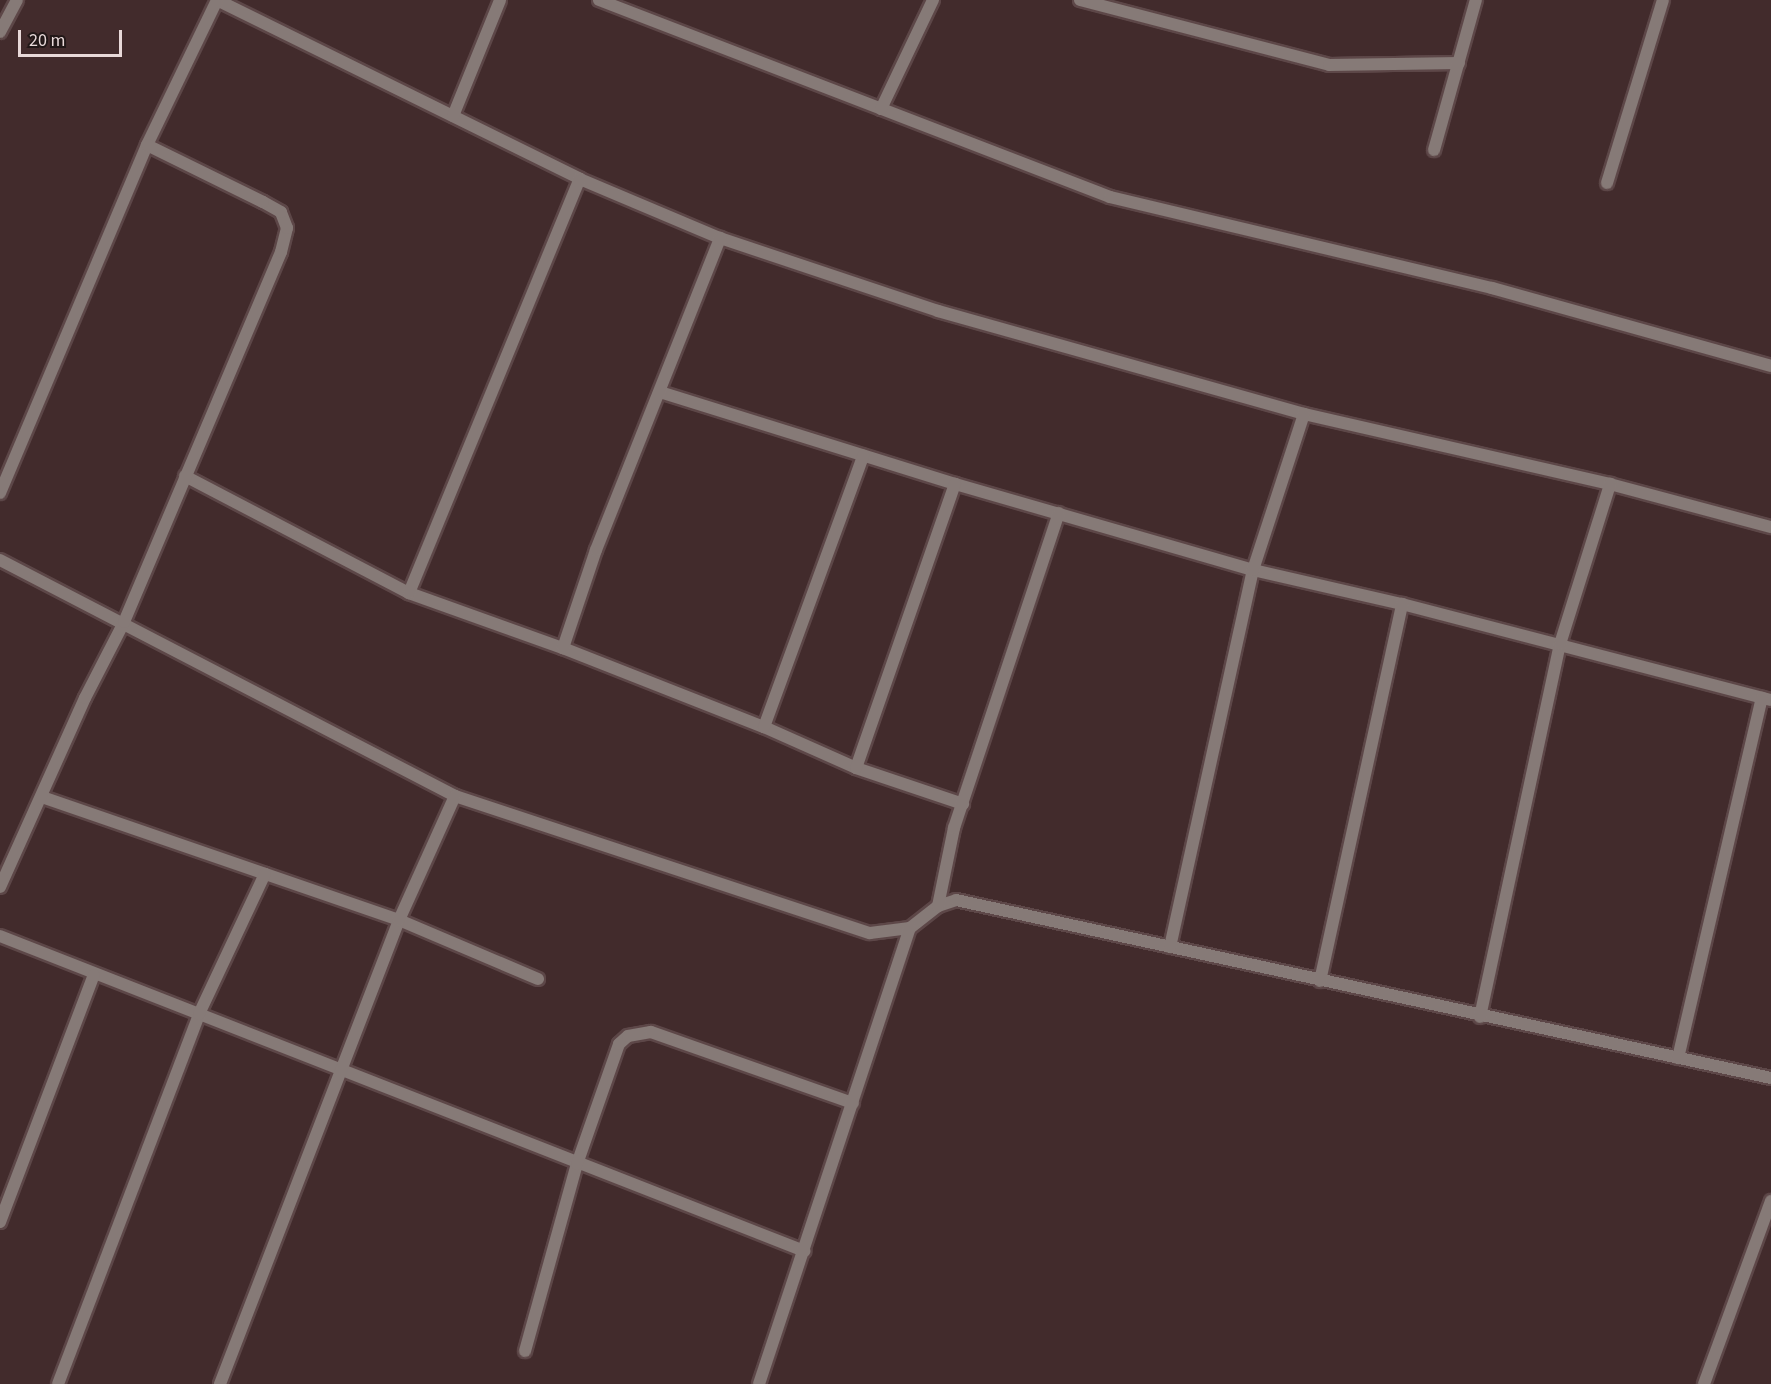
<!DOCTYPE html>
<html>
<head>
<meta charset="utf-8">
<style>
	body { margin:0 }
	#map { position:relative; width:1771px; height:1384px; overflow:hidden; background:#422b2c; font-family:"Source Sans 3",sans-serif }
	div>[style] { position:absolute }
	.roads { filter:drop-shadow(2px 0 #5d4748) drop-shadow(-2px 0 #5d4748) drop-shadow(0 2px #5d4748) drop-shadow(0 -2px #5d4748) }
	.minor>* { height:12px; margin:-6px; padding:0 6px; transform-origin:6px; border-radius:6px; background:#867a77 }
	span { translate:-50% -50%; white-space:nowrap; text-align:center; line-height:1.15; -webkit-text-stroke:6px #211717; paint-order:stroke }
	.scale { position:absolute; left:18px; top:30px; width:104px; height:27px; box-sizing:border-box; border:3px solid #e8d9d9; border-top:0; padding-left:8px; font-size:18px; line-height:21px; white-space:nowrap; color:#e8d9d9; -webkit-text-stroke:4px #211717; paint-order:stroke }
</style>
</head>
<body>
<div id="map">
	<div class="roads">
		<div class="minor">
			<i style="left:217px;top:0;width:405px;rotate:26.2deg"></i>
			<i style="left:580px;top:179px;width:152px;rotate:22.9deg"></i>
			<i style="left:720px;top:238px;width:230px;rotate:18.5deg"></i>
			<i style="left:938px;top:311px;width:380px;rotate:15.7deg"></i>
			<i style="left:1304px;top:414px;width:314px;rotate:12.9deg"></i>
			<i style="left:1610px;top:484px;width:167px;rotate:15deg"></i>
			<i style="left:599px;top:0;width:548px;rotate:21.08deg"></i>
			<i style="left:1110px;top:197px;width:393px;rotate:13.4deg"></i>
			<i style="left:1492px;top:288px;width:290px;rotate:15.6deg"></i>
			<i style="left:1080px;top:0;width:257px;rotate:14.6deg"></i>
			<i style="left:1329px;top:65px;width:130px;rotate:-0.9deg"></i>
			<i style="left:0;top:32px;width:36px;rotate:-62deg"></i>
			<i style="left:881px;top:109px;width:121px;rotate:-64.5deg"></i>
			<i style="left:453px;top:116px;width:125px;rotate:-67.9deg"></i>
			<i style="left:1434px;top:150px;width:156px;rotate:-74.4deg"></i>
			<i style="left:1607px;top:183px;width:191px;rotate:-73deg"></i>
			<i style="left:660px;top:392px;width:309px;rotate:17.3deg"></i>
			<i style="left:955px;top:484px;width:310px;rotate:16.1deg"></i>
			<i style="left:1253px;top:570px;width:153px;rotate:12.9deg"></i>
			<i style="left:1402px;top:604px;width:381px;rotate:14.6deg"></i>
			<i style="left:185px;top:476px;width:253px;rotate:27.6deg"></i>
			<i style="left:409px;top:593px;width:164px;rotate:19.7deg"></i>
			<i style="left:563px;top:648px;width:216px;rotate:21.5deg"></i>
			<i style="left:764px;top:727px;width:101px;rotate:24deg"></i>
			<i style="left:856px;top:768px;width:113px;rotate:18.6deg"></i>
			<i style="left:0;top:493px;width:378px;rotate:-67.1deg"></i>
			<i style="left:147px;top:145px;width:161px;rotate:-64.2deg"></i>
			<i style="left:0;top:560px;width:513px;rotate:27.41deg"></i>
			<i style="left:455px;top:796px;width:437px;rotate:18.3deg"></i>
			<i style="left:870px;top:933px;width:40px;rotate:-7.1deg"></i>
			<i style="left:910px;top:928px;width:36px;rotate:-38deg"></i>
			<i style="left:938px;top:906px;width:19px;rotate:-18deg"></i>
			<i style="left:956px;top:900px;width:834px;rotate:12.32deg"></i>
			<i style="left:409px;top:593px;width:448px;rotate:-67.6deg"></i>
			<i style="left:563px;top:648px;width:103px;rotate:-71.4deg"></i>
			<i style="left:596px;top:550px;width:336px;rotate:-68.3deg"></i>
			<i style="left:764px;top:727px;width:289px;rotate:-69.9deg"></i>
			<i style="left:856px;top:768px;width:301px;rotate:-70.8deg"></i>
			<i style="left:42px;top:797px;width:378px;rotate:19deg"></i>
			<i style="left:399px;top:920px;width:151px;rotate:23deg"></i>
			<i style="left:0;top:887px;width:207px;rotate:-65.8deg"></i>
			<i style="left:85px;top:698px;width:85px;rotate:-62.8deg"></i>
			<i style="left:124px;top:622px;width:402px;rotate:-67deg"></i>
			<i style="left:281px;top:252px;width:25px;rotate:-76deg"></i>
			<i style="left:287px;top:228px;width:17px;rotate:-111deg"></i>
			<i style="left:281px;top:212px;width:21px;rotate:-151deg"></i>
			<i style="left:263px;top:202px;width:129px;rotate:-153.8deg"></i>
			<i style="left:938px;top:906px;width:80px;rotate:-78.4deg"></i>
			<i style="left:954px;top:828px;width:332px;rotate:-71.6deg"></i>
			<i style="left:0;top:936px;width:864px;rotate:21.39deg"></i>
			<i style="left:1170px;top:947px;width:386px;rotate:-77.6deg"></i>
			<i style="left:1253px;top:570px;width:164px;rotate:-71.9deg"></i>
			<i style="left:1320px;top:981px;width:386px;rotate:-77.7deg"></i>
			<i style="left:1480px;top:1017px;width:381px;rotate:-77.9deg"></i>
			<i style="left:1560px;top:644px;width:168px;rotate:-72.6deg"></i>
			<i style="left:1678px;top:1058px;width:370px;rotate:-76.9deg"></i>
			<i style="left:0;top:1222px;width:264px;rotate:-69.2deg"></i>
			<i style="left:525px;top:1351px;width:194px;rotate:-74.5deg"></i>
			<i style="left:577px;top:1164px;width:127px;rotate:-70.7deg"></i>
			<i style="left:619px;top:1044px;width:12px;rotate:-42deg"></i>
			<i style="left:628px;top:1036px;width:23px;rotate:-10deg"></i>
			<i style="left:651px;top:1032px;width:214px;rotate:19.4deg"></i>
			<i style="left:58px;top:1384px;width:396px;rotate:-69.1deg"></i>
			<i style="left:199px;top:1014px;width:155px;rotate:-64.8deg"></i>
			<i style="left:220px;top:1384px;width:497px;rotate:-68.9deg"></i>
			<i style="left:399px;top:920px;width:136px;rotate:-65.7deg"></i>
			<i style="left:759px;top:1384px;width:480px;rotate:-71.7deg"></i>
			<i style="left:1704px;top:1384px;width:195px;rotate:-69.9deg"></i>
		</div>
	</div>
	<div class="scale">20 m</div>
</div>
</body>
</html>
